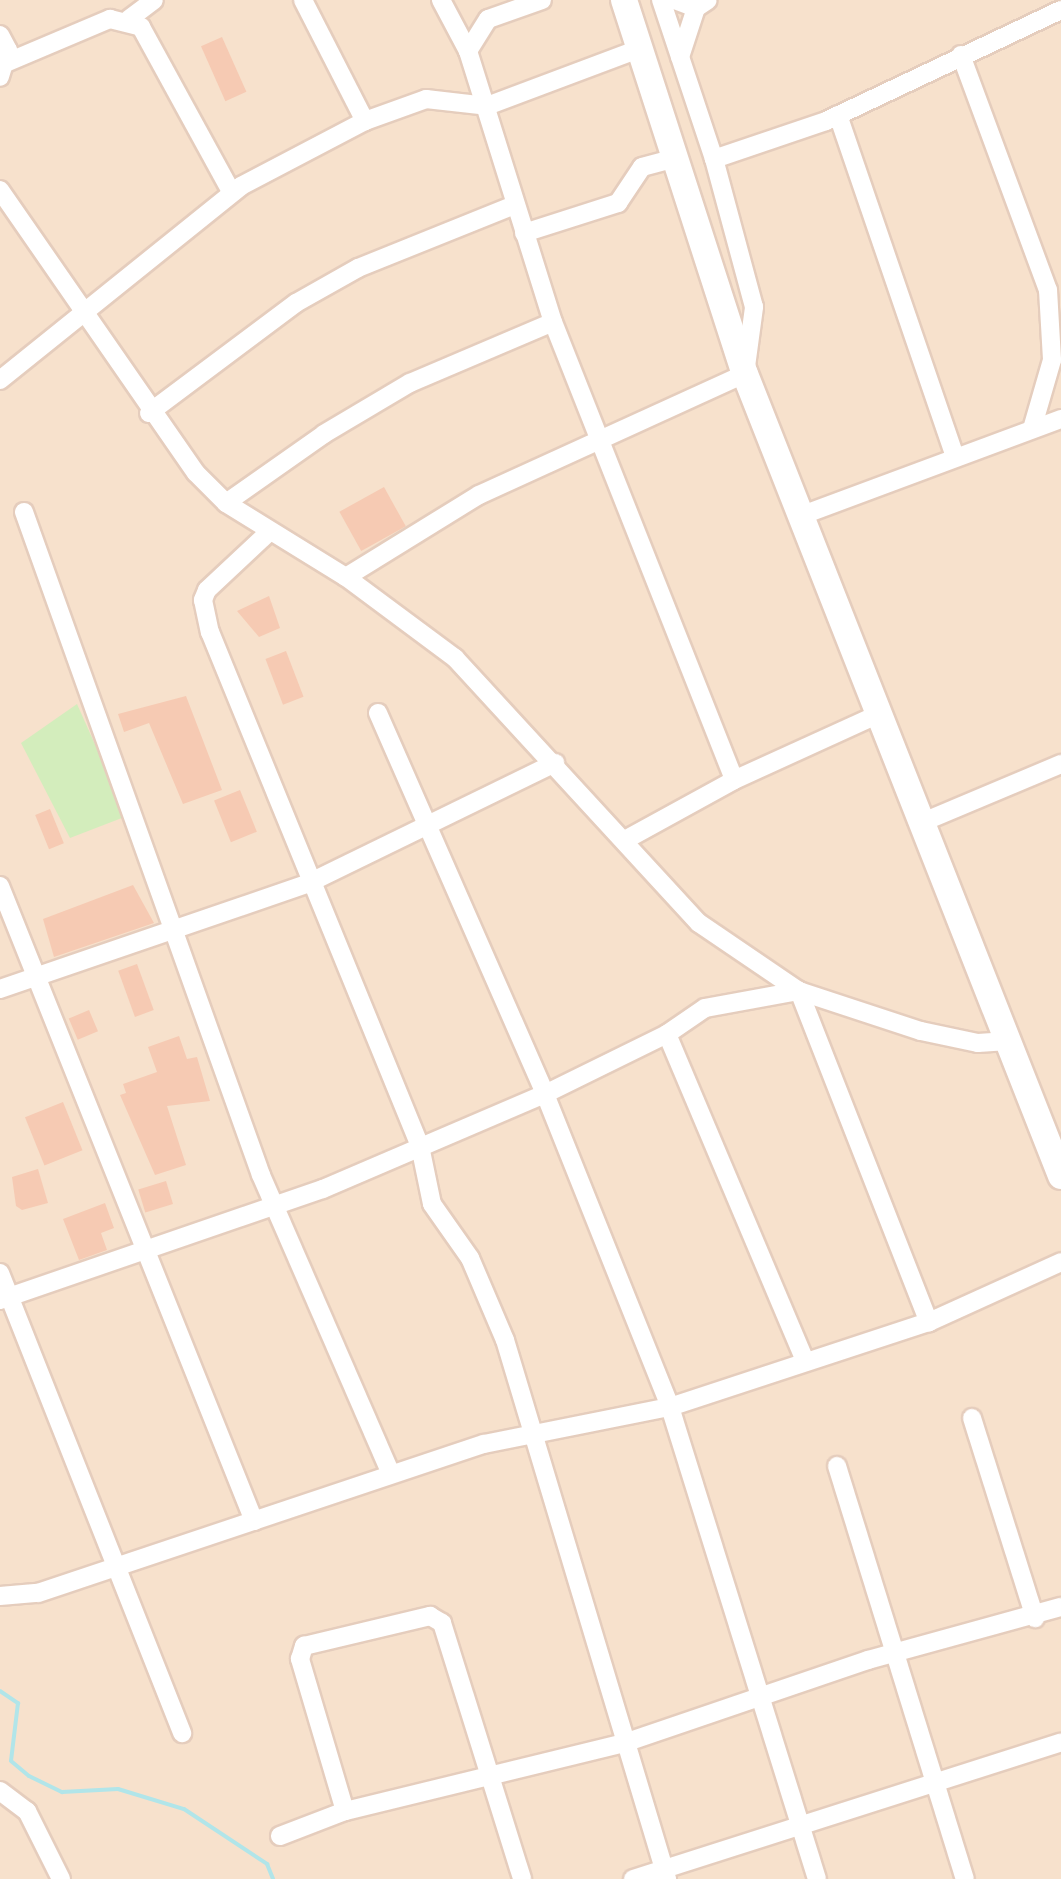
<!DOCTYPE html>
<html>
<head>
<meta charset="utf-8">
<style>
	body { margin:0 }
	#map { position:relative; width:1061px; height:1879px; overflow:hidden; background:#fef0de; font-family:"Golos Text",sans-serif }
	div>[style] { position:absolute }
	.residential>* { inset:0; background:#f7e1cc; transform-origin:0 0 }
	.green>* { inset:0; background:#d3edbc }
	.stream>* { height:4px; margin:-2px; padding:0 2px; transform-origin:2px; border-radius:2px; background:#b1e5e9 }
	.building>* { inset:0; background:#f6cab3; transform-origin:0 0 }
	.roads { filter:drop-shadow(2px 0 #e5cdbd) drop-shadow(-2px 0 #e5cdbd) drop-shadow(0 2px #e5cdbd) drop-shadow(0 -2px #e5cdbd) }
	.street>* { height:18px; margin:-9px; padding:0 9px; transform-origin:9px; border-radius:9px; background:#fff }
	.secondary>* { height:26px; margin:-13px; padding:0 13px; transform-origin:13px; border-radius:13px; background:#fff }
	span { translate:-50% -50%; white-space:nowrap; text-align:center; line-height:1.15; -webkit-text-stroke:6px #fff4e7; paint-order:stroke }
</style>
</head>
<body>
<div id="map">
	<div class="residential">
		<i style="left:0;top:0;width:1061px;height:1879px"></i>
	</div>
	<div class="green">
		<i style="clip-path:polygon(77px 704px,127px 816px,70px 838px,21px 743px)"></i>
	</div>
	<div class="stream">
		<i style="left:0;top:1691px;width:22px;rotate:34deg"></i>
		<i style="left:18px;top:1703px;width:58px;rotate:96.9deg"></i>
		<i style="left:11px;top:1761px;width:23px;rotate:40deg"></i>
		<i style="left:29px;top:1776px;width:37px;rotate:26deg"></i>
		<i style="left:62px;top:1792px;width:56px;rotate:-3.1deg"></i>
		<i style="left:118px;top:1789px;width:69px;rotate:16.9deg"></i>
		<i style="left:184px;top:1809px;width:100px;rotate:33.5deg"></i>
		<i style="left:267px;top:1864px;width:16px;rotate:68deg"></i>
	</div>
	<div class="building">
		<i style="left:222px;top:37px;width:60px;height:23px;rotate:66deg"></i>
		<i style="left:384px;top:487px;width:45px;height:51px;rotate:61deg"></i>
		<i style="clip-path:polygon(269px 596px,280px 628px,259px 637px,237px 611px)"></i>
		<i style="left:286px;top:651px;width:49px;height:22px;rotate:69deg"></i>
		<i style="clip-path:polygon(186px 696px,222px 790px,183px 804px,149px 723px,124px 732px,118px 714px)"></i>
		<i style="left:240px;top:790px;width:45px;height:28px;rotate:68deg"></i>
		<i style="left:50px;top:809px;width:37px;height:16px;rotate:68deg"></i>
		<i style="clip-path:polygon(133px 885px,154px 923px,54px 957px,43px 919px)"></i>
		<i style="left:137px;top:964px;width:49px;height:20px;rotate:70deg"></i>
		<i style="left:89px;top:1010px;width:23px;height:22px;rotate:67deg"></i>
		<i style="clip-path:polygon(179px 1036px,187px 1059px,197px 1057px,210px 1101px,167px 1106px,186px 1165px,155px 1175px,120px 1095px,126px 1093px,123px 1084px,157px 1072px,148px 1047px)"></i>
		<i style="left:63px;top:1102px;width:52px;height:41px;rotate:68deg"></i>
		<i style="clip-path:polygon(38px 1169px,48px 1203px,22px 1210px,16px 1206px,12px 1177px)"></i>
		<i style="left:166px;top:1181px;width:24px;height:29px;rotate:73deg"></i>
		<i style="clip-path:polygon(105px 1203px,114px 1228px,101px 1233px,107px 1250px,79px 1260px,63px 1219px)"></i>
	</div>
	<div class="roads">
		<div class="street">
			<i style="left:303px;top:0;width:136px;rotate:62.9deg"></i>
			<i style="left:441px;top:0;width:58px;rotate:62.1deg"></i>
			<i style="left:542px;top:0;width:57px;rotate:160.6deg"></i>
			<i style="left:488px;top:19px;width:38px;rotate:122deg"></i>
			<i style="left:468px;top:51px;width:284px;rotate:72.6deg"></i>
			<i style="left:553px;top:322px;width:492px;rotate:68.4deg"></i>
			<i style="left:675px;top:0;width:22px;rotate:21deg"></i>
			<i style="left:129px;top:19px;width:31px;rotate:-37deg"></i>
			<i style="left:0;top:35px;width:17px;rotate:62deg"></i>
			<i style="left:8px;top:50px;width:28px;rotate:107deg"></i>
			<i style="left:961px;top:55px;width:251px;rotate:69.7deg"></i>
			<i style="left:1048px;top:290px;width:70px;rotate:86.7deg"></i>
			<i style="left:1052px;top:360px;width:72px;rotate:106.2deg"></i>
			<i style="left:680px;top:57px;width:52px;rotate:-71.9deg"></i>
			<i style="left:696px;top:8px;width:14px;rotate:-34deg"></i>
			<i style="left:8px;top:62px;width:111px;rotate:-22.9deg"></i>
			<i style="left:110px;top:19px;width:32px;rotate:14deg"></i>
			<i style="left:141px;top:27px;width:189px;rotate:61.3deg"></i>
			<i style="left:838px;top:115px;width:361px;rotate:71.1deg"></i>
			<i style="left:714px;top:159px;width:118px;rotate:-18.7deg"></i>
			<i style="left:826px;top:121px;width:260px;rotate:-25.3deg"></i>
			<i style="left:0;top:190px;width:344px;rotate:55.3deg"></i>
			<i style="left:196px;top:473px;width:42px;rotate:45deg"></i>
			<i style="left:226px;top:503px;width:141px;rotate:31.7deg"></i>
			<i style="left:346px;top:577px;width:136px;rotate:36.6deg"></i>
			<i style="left:455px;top:658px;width:360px;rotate:47.4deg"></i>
			<i style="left:699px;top:923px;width:121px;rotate:34.2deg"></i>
			<i style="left:799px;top:991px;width:128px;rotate:18.2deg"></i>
			<i style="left:921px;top:1031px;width:58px;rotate:11.9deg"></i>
			<i style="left:978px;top:1043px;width:30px;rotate:-4deg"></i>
			<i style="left:524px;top:233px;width:99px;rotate:-17.7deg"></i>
			<i style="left:618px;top:203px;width:43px;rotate:-56.3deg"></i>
			<i style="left:642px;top:167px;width:31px;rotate:-15deg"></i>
			<i style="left:0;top:380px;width:309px;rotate:-38.8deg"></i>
			<i style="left:241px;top:186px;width:140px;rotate:-27.7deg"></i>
			<i style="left:365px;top:121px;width:65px;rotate:-19.8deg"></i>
			<i style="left:426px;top:99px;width:61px;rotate:6.5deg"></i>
			<i style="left:487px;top:106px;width:162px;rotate:-20.6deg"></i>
			<i style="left:149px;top:413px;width:184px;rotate:-36.8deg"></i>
			<i style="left:296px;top:303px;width:71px;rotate:-29.4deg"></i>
			<i style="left:358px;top:268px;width:169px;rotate:-21.9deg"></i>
			<i style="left:226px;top:503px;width:120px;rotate:-35.1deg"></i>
			<i style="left:324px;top:434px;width:100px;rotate:-30.7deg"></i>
			<i style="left:410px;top:383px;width:155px;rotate:-23.1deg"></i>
			<i style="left:24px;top:512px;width:704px;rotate:70.33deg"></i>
			<i style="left:261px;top:1175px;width:324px;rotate:66.5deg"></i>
			<i style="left:800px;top:516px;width:278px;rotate:-20.4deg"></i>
			<i style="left:269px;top:532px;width:85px;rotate:136.9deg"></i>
			<i style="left:207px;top:590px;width:11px;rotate:112deg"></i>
			<i style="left:203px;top:600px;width:33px;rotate:78deg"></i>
			<i style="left:210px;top:632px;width:555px;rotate:67.78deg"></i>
			<i style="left:420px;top:1146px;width:59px;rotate:78.3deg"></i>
			<i style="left:432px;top:1204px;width:66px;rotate:54.9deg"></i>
			<i style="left:470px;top:1258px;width:89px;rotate:66.9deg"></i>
			<i style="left:505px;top:1340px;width:563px;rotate:73.27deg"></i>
			<i style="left:346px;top:577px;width:156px;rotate:-31.7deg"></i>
			<i style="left:479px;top:495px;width:292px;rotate:-24.5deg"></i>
			<i style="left:745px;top:374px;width:68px;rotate:-82.3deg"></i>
			<i style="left:754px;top:307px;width:153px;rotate:-105.1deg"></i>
			<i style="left:714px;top:159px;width:168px;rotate:-108.4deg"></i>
			<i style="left:378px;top:713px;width:416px;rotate:66.3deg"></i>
			<i style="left:545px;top:1094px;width:337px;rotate:68.2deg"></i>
			<i style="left:670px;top:1407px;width:494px;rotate:72.7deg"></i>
			<i style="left:923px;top:822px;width:150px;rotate:-22.8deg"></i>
			<i style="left:625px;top:840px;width:124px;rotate:-28.8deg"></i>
			<i style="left:734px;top:780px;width:159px;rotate:-24.5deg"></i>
			<i style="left:0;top:886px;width:684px;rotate:68.2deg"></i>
			<i style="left:0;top:989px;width:327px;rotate:-18.9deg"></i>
			<i style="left:309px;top:883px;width:274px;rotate:-26deg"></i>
			<i style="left:667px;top:1034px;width:353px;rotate:67.1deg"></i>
			<i style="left:0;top:1273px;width:495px;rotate:68.4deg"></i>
			<i style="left:0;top:1300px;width:342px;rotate:-19deg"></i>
			<i style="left:323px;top:1189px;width:241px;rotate:-23.2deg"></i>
			<i style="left:545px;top:1094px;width:136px;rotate:-26.2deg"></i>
			<i style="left:667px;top:1034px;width:46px;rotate:-34.4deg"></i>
			<i style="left:705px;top:1008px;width:96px;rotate:-10.3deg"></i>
			<i style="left:799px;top:991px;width:356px;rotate:68.6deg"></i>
			<i style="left:972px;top:1418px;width:210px;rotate:72.5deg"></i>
			<i style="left:837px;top:1466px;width:432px;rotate:72.8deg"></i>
			<i style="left:0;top:1596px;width:38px;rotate:-5deg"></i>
			<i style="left:38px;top:1593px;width:470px;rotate:-18.5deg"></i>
			<i style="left:484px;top:1444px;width:190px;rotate:-11.3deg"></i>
			<i style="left:670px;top:1407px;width:273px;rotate:-18.2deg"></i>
			<i style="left:929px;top:1322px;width:145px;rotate:-24.4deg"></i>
			<i style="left:0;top:1791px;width:34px;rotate:37deg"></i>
			<i style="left:27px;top:1811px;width:76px;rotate:63.4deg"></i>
			<i style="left:345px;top:1811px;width:159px;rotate:-106.5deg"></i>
			<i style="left:300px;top:1659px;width:14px;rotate:-73deg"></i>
			<i style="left:304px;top:1646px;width:130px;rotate:-13.4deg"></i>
			<i style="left:430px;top:1616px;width:14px;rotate:30deg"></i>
			<i style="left:442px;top:1623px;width:268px;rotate:72.6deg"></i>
			<i style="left:280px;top:1836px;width:70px;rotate:-21deg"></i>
			<i style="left:345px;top:1811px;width:287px;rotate:-13.7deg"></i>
			<i style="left:624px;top:1743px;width:258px;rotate:-18.8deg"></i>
			<i style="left:868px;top:1660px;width:200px;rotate:-15.4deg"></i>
			<i style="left:633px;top:1879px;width:449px;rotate:-17.7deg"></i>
		</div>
		<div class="secondary">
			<i style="left:624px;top:0;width:393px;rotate:72.1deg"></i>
			<i style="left:745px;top:374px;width:862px;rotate:68.49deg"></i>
		</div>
	</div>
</div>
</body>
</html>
